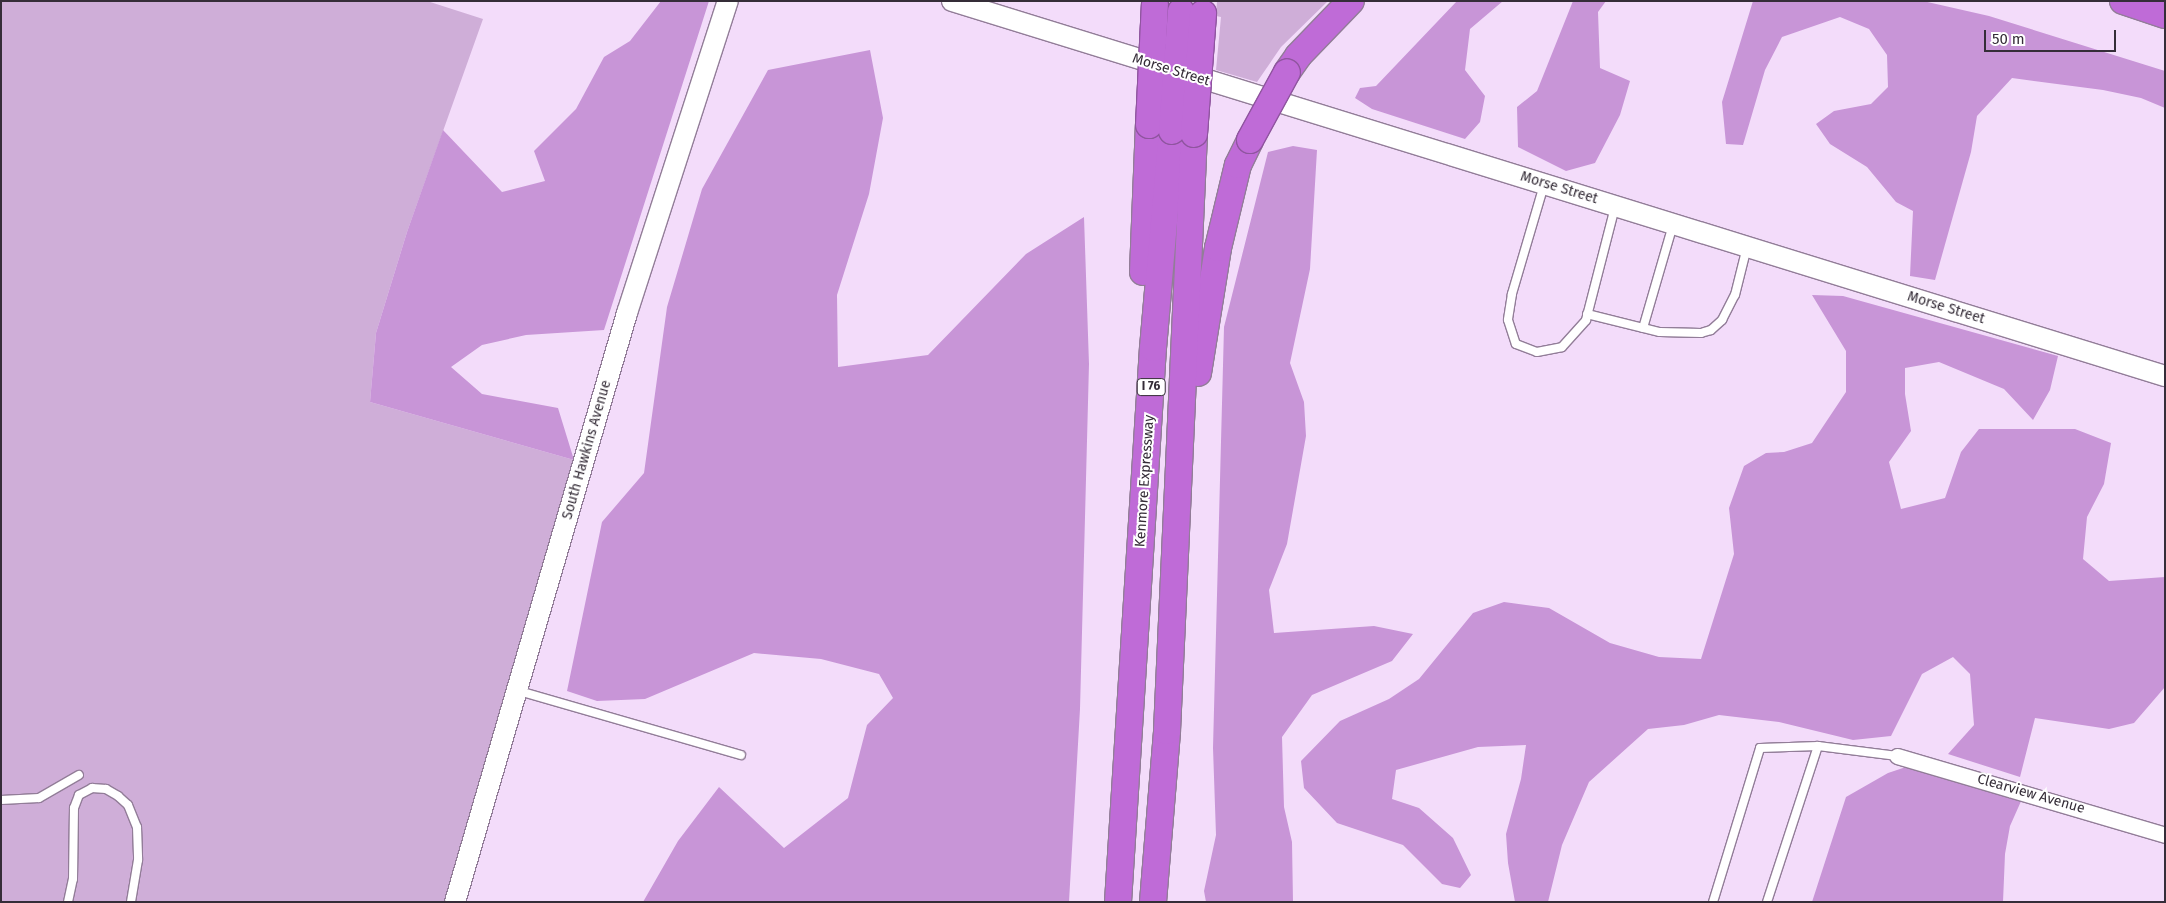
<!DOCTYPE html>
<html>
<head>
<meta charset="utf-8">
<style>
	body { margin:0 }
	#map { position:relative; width:2166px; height:903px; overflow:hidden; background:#f3dcfa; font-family:"Fira Sans",sans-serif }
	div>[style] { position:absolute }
	.green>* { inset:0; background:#cfaed8 }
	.forest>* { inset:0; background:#c895d7 }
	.roads { filter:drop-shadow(1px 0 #927d98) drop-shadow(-1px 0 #927d98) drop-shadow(0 1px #927d98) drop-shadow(0 -1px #927d98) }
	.lane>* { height:8px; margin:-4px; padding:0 4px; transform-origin:4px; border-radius:4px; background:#fff }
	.street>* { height:15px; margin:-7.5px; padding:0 7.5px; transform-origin:7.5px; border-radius:7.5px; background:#fff }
	.secondary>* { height:20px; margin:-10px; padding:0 10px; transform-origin:10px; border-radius:10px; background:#fff }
	.highway>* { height:26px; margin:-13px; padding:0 13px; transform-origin:13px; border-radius:13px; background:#bf6bd7 }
	.bridges { filter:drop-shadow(1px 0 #8f559f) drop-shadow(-1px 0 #8f559f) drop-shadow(0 1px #8f559f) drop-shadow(0 -1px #8f559f) }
	.highway-bridge>* { height:26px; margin:-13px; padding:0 13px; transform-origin:13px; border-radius:13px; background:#bf6bd7 }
	span { translate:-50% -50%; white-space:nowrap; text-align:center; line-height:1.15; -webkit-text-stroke:4px #fff; paint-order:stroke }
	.shield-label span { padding:1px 4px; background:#fff; border:1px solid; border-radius:4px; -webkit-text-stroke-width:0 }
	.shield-label { font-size:12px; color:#352d38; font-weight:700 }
	.street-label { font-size:14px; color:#352d38 }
	.frame { position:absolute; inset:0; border:2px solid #352d38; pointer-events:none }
	.scale { position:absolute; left:1984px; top:30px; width:132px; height:22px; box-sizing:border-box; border:2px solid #352d38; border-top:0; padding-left:6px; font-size:15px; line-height:18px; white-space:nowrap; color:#352d38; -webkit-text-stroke:4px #fff; paint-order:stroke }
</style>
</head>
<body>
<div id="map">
	<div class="green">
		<i style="clip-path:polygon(1px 1px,427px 1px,483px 19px,407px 232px,376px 333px,370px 402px,574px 460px,444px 902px,1px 902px)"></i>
		<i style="clip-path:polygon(1217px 1px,1328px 1px,1281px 47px,1257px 82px,1216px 70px,1221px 17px,1216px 16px)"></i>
	</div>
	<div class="forest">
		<i style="clip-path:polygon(661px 1px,709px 1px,604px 330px,526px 335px,482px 345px,451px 367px,482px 394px,558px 408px,574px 460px,370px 402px,376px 333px,407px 232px,443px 130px,502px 192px,545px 181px,534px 151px,576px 109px,604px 57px,630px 41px)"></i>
		<i style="clip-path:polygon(1457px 1px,1503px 1px,1470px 29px,1465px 70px,1485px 96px,1480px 122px,1465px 139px,1372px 109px,1355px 98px,1360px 88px,1376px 86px)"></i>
		<i style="clip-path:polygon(1573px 1px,1606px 1px,1598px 12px,1600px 68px,1630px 81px,1620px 115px,1595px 163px,1566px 171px,1518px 147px,1517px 107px,1537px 91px)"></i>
		<i style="clip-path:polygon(1753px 1px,1923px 1px,1989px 16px,2165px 71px,2165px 108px,2141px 98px,2103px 90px,2012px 78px,1977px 116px,1971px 152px,1935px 280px,1910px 276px,1913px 211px,1896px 202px,1867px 167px,1830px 144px,1816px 124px,1834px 111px,1871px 104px,1888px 87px,1887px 55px,1869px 29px,1840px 17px,1782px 37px,1765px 70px,1743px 145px,1726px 144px,1722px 102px)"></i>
		<i style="clip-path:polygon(870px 50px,883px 118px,869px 194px,837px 295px,838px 367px,928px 355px,1026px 254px,1084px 217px,1089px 364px,1080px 709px,1069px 902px,643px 902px,678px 841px,719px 787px,784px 848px,848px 798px,867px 725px,893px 698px,879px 674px,821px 659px,754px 653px,645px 699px,597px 701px,567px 691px,602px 522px,644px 473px,667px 307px,702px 189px,768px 70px)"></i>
		<i style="clip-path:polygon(1293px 146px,1317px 150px,1310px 269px,1290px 363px,1304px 402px,1306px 436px,1287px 544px,1269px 590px,1274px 633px,1374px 626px,1413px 634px,1392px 661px,1312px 695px,1282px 737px,1284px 807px,1292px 842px,1293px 902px,1206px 902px,1204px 891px,1216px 835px,1213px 748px,1224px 327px,1268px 152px)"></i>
		<i style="clip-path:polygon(1812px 295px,1843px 296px,2058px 356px,2050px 390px,2033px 420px,2004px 389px,1939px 362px,1905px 368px,1905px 394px,1911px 431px,1889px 462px,1901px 509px,1945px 498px,1961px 452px,1979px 429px,2075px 429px,2111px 443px,2104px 484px,2087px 517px,2083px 559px,2109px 581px,2165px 577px,2165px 687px,2134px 723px,2109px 729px,2035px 718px,2020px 777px,1948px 754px,1974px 725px,1970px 674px,1953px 657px,1922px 674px,1891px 736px,1853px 740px,1779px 722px,1719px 715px,1684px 725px,1648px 729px,1589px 782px,1562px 845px,1548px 902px,1515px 902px,1508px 863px,1506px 834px,1521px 779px,1526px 745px,1478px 747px,1396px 770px,1392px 799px,1419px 808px,1453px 838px,1471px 875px,1460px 888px,1442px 884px,1403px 845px,1337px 823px,1304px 788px,1301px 761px,1340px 721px,1389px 699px,1419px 679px,1473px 613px,1504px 602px,1549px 608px,1610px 643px,1659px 657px,1701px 659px,1734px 554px,1729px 508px,1744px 466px,1766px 453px,1784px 452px,1812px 443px,1846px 392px,1846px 351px)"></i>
		<i style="clip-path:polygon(1906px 767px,2022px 799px,2010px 826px,2005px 854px,2003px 902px,1812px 902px,1846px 797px,1888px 773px)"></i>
	</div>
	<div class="roads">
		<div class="lane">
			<i style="left:1544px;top:185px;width:114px;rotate:106.4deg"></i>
			<i style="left:1512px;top:294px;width:26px;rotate:99deg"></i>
			<i style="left:1508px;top:320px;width:25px;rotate:72deg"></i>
			<i style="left:1516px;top:344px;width:22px;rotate:21deg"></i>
			<i style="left:1537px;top:352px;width:25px;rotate:-11deg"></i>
			<i style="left:1562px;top:347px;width:36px;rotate:-48deg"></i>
			<i style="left:1586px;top:320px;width:117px;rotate:-75.6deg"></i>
			<i style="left:1587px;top:314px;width:75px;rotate:13.9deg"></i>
			<i style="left:1660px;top:332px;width:41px;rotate:1.4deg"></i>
			<i style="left:1701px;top:333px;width:10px;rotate:-17deg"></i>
			<i style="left:1711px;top:330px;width:15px;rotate:-42deg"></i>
			<i style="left:1722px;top:320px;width:28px;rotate:-63deg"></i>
			<i style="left:1735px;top:295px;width:49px;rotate:-76deg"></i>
			<i style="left:1643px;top:328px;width:107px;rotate:-73.8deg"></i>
			<i style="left:519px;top:691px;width:231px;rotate:16.1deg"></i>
			<i style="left:1px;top:800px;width:38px;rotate:-3deg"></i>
			<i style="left:39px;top:798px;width:46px;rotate:-29.9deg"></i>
			<i style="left:68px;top:902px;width:24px;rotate:-78deg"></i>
			<i style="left:73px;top:879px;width:71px;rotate:-89.2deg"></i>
			<i style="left:74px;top:808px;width:14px;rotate:-69deg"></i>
			<i style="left:79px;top:795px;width:15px;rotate:-28deg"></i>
			<i style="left:92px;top:788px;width:14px;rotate:4deg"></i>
			<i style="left:106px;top:789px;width:14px;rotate:30deg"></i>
			<i style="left:118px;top:796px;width:13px;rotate:42deg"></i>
			<i style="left:128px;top:805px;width:24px;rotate:68deg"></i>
			<i style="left:137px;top:827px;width:33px;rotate:88deg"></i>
			<i style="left:138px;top:860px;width:43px;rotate:99.5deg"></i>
			<i style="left:1713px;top:902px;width:161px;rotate:-73deg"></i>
			<i style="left:1760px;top:748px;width:58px;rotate:-2deg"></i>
			<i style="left:1818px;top:746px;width:80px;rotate:7.2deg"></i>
			<i style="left:1767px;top:902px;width:164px;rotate:-71.9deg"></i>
		</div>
		<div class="street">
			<i style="left:1897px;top:756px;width:279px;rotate:16.4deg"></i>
		</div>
		<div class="secondary">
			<i style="left:952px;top:1px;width:1270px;rotate:17.18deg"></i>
			<i style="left:455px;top:902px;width:614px;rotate:-73.72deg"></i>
			<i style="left:627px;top:313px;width:328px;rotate:-72.1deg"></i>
		</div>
		<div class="highway">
			<i style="left:2123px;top:1px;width:44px;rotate:18.4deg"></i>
			<i style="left:1287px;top:72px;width:19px;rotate:-55deg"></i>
			<i style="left:1298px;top:56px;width:76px;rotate:-46.1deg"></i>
			<i style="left:1143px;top:272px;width:147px;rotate:-87.7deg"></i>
			<i style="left:1198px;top:373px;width:127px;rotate:-80.9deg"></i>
			<i style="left:1218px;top:248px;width:85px;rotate:-76.5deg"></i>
			<i style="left:1238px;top:165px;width:28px;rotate:-64deg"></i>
			<i style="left:1118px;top:902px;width:555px;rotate:-86.39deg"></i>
			<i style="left:1153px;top:348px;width:218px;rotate:-85deg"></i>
			<i style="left:1153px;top:902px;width:172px;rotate:-85.3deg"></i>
			<i style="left:1167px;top:731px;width:598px;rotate:-87.41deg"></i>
		</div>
	</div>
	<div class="bridges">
		<div class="highway-bridge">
			<i style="left:1149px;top:125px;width:121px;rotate:-87.2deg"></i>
			<i style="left:1172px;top:131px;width:120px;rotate:-85.7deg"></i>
			<i style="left:1194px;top:134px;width:121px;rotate:-85.7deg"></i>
			<i style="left:1250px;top:140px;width:77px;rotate:-61.4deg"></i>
		</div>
	</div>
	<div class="shield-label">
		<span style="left:1151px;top:387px">I 76</span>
	</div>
	<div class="street-label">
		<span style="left:1171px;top:70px;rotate:17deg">Morse Street</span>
		<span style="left:1559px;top:188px;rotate:17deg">Morse Street</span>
		<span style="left:1946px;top:308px;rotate:17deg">Morse Street</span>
		<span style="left:587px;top:450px;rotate:-74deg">South Hawkins Avenue</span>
		<span style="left:1145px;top:481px;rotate:-86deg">Kenmore Expressway</span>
		<span style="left:2031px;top:794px;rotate:16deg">Clearview Avenue</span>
	</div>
	<div class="frame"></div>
	<div class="scale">50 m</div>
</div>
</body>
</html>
